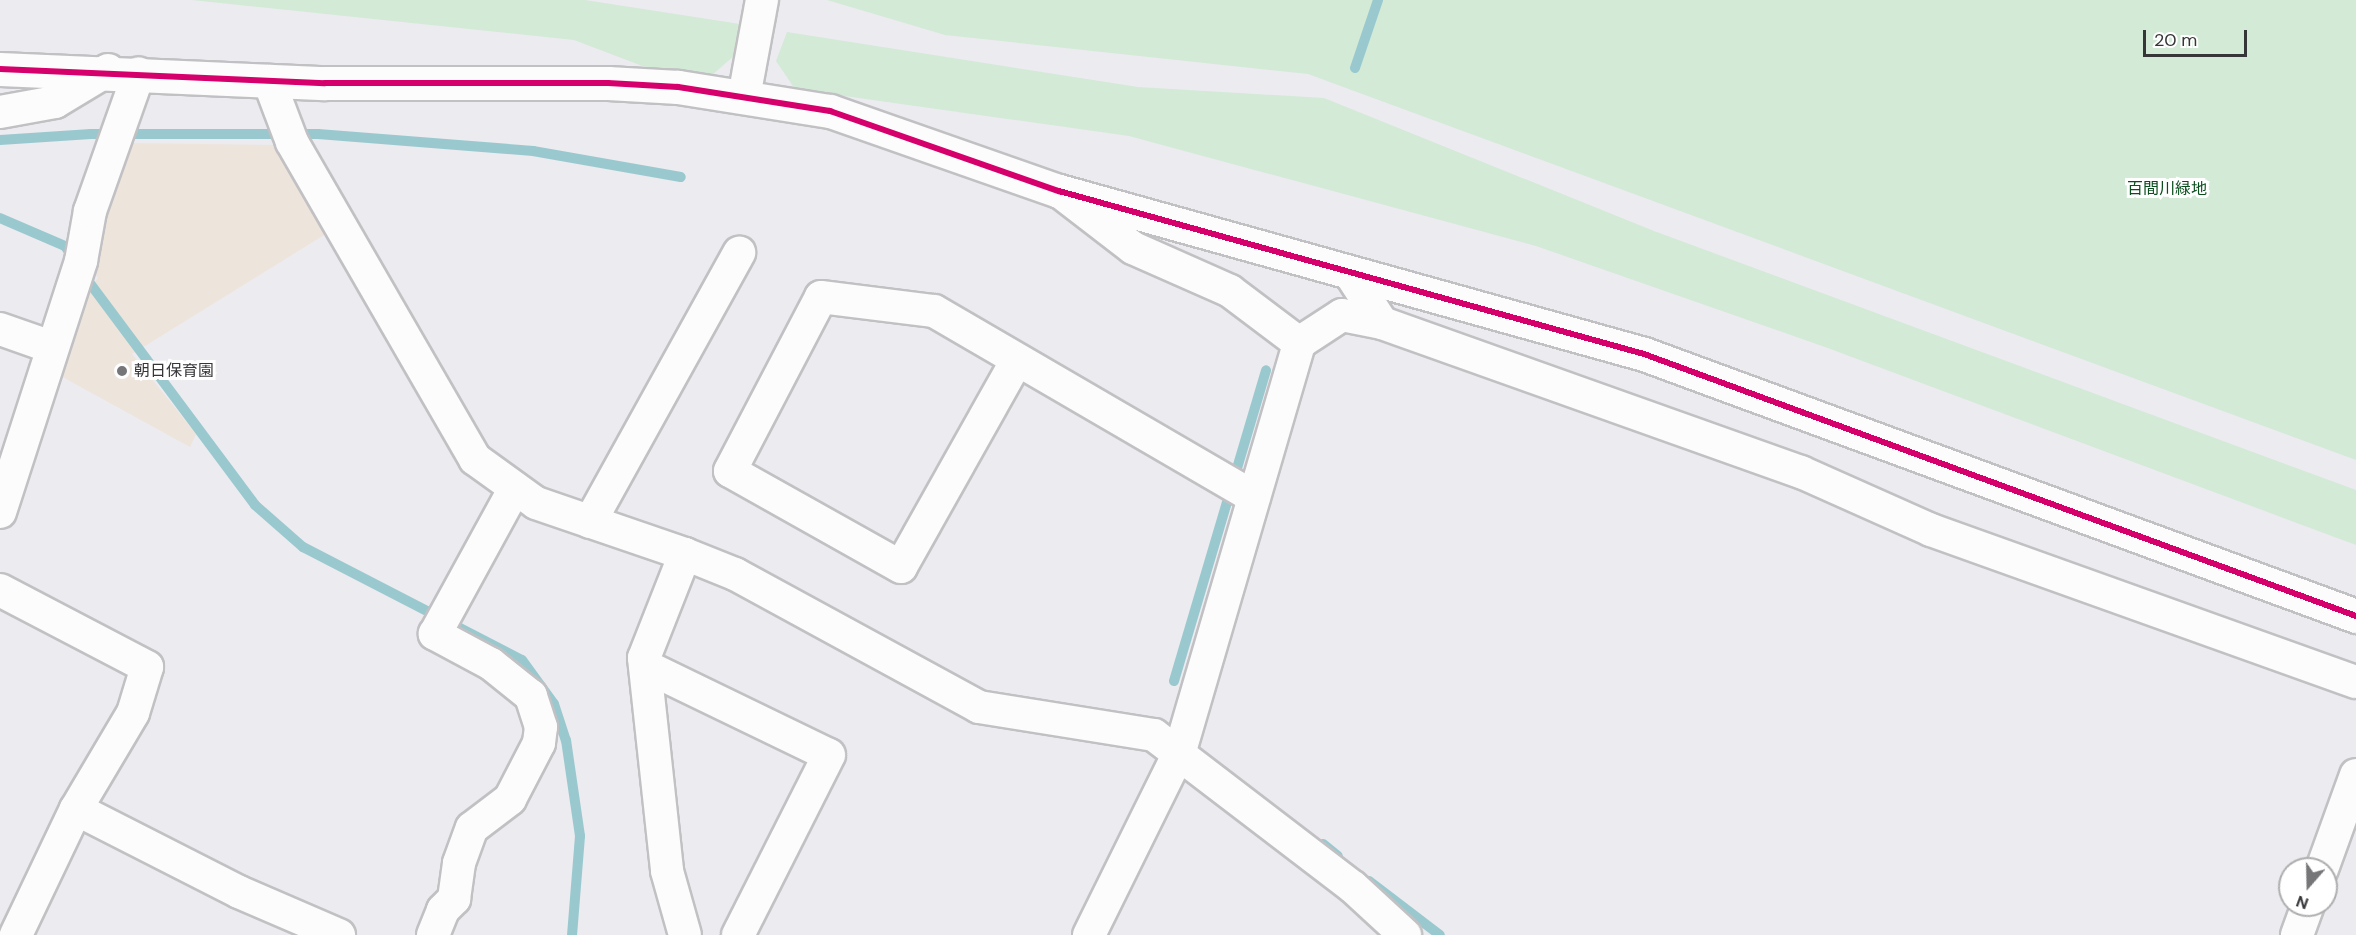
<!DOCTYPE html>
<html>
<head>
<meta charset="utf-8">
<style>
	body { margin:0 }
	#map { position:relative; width:2356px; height:935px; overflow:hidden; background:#ecebf0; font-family:"DM Sans","Noto Sans JP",sans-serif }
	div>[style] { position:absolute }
	.education>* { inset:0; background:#ede4dc }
	.green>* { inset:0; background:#d3ead7 }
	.stream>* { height:10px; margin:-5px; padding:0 5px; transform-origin:5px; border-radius:5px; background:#99c9ce }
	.roads { filter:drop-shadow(2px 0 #c1c0c3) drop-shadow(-2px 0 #c1c0c3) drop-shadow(0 2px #c1c0c3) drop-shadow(0 -2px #c1c0c3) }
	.street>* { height:32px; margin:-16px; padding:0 16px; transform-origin:16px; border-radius:16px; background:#fcfcfd }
	.secondary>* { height:33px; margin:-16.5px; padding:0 16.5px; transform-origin:16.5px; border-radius:16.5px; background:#fcfcfd }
	.cycleway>* { height:6px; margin:-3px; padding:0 3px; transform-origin:3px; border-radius:3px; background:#d6006c }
	.dots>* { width:16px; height:16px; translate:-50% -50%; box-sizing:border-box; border:3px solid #fff; border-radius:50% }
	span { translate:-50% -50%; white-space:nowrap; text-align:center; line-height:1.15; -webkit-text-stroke:6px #fff; paint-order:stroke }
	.park-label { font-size:16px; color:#0b4e1e }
	.poi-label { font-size:16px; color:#363538 }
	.left { translate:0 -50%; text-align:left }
	.north { position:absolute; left:2278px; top:857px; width:60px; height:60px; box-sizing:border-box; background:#fff; border:2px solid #afaeaf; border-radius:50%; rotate:200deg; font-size:16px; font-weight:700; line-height:24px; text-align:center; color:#363538 }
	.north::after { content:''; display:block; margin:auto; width:21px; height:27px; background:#767578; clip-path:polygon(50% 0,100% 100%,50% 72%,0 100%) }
	.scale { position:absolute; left:2143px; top:30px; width:104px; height:27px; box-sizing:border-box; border:3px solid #363538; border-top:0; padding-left:8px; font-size:18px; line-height:21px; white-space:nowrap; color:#363538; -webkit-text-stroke:4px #fff; paint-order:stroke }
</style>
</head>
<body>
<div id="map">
	<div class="education">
		<i style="clip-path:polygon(129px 143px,278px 145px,329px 232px,132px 354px,196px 434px,190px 447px,57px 374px,87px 291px,98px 278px,89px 264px)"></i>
	</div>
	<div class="green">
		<i style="clip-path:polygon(192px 0,585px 0,740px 24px,735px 55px,711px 76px,653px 70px,574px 40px)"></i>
		<i style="clip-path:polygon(827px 0,2356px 0,2356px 460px,1308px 74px,945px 35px)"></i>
		<i style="clip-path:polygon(787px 32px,1138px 87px,1324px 98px,1654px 231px,2356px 490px,2356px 545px,1825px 347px,1536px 246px,1129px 136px,795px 89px,776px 61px)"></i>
	</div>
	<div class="stream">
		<i style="left:1355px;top:68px;width:72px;rotate:-71.3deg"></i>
		<i style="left:0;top:140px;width:91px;rotate:-3.8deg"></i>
		<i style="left:91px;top:134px;width:227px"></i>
		<i style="left:318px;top:134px;width:216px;rotate:4.5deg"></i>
		<i style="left:533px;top:151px;width:150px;rotate:10deg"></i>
		<i style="left:0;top:218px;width:71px;rotate:23.3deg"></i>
		<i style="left:65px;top:246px;width:18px;rotate:56deg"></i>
		<i style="left:83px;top:274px;width:288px;rotate:53.3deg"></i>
		<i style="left:255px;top:505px;width:64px;rotate:41.2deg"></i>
		<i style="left:303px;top:547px;width:246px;rotate:27.3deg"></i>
		<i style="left:522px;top:660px;width:54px;rotate:54deg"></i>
		<i style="left:554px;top:704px;width:38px;rotate:72deg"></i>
		<i style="left:566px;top:740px;width:97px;rotate:81.7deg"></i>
		<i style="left:580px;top:836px;width:99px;rotate:94.6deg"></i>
		<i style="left:1174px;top:681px;width:324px;rotate:-73.5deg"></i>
		<i style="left:1323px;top:844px;width:19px;rotate:39deg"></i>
		<i style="left:1369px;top:881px;width:89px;rotate:37.3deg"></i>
	</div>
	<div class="roads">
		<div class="street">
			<i style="left:269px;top:81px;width:65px;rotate:69.3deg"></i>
			<i style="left:292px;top:142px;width:366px;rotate:60deg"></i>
			<i style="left:475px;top:459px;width:75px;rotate:35.8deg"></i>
			<i style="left:536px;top:503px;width:157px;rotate:18.9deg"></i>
			<i style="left:685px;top:554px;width:112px;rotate:111.5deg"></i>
			<i style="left:644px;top:658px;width:214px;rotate:83.8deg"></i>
			<i style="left:667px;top:871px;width:66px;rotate:74.3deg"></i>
			<i style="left:744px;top:97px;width:99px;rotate:-79.5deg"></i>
			<i style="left:0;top:112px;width:56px;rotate:-10.3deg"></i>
			<i style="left:55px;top:102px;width:62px;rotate:-31.1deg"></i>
			<i style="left:1059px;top:191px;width:93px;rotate:37.6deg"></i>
			<i style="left:1133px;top:248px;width:106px;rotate:23.9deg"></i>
			<i style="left:1230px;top:291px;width:86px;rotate:37deg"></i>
			<i style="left:1299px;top:343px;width:51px;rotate:-33.1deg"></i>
			<i style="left:1342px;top:315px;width:41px;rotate:11.3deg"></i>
			<i style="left:1351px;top:275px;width:57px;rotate:57.1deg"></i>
			<i style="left:1382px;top:323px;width:445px;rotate:19.6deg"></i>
			<i style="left:1801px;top:472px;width:142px;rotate:24deg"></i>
			<i style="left:1931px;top:530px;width:451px;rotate:19.7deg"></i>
			<i style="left:0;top:329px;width:54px;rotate:19.4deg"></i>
			<i style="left:1017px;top:360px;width:237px;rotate:119.3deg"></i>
			<i style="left:901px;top:567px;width:196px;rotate:-150.7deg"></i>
			<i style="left:730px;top:471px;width:196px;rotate:-62.4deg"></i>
			<i style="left:821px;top:297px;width:114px;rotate:7.1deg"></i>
			<i style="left:934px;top:311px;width:370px;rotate:30.2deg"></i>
			<i style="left:0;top:512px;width:264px;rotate:-72.1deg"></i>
			<i style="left:81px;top:261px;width:51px;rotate:-79.8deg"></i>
			<i style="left:90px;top:211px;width:146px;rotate:-70.5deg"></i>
			<i style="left:590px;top:522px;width:308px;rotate:-61deg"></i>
			<i style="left:685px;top:554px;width:54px;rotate:21.8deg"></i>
			<i style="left:735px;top:574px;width:278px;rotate:28.6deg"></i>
			<i style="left:979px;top:707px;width:177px;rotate:9.1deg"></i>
			<i style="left:1154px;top:735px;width:250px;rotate:37.4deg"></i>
			<i style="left:1353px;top:887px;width:71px;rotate:42.7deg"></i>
			<i style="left:0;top:590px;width:166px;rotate:27.6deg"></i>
			<i style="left:147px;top:667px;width:48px;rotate:106.9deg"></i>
			<i style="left:133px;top:713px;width:112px;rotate:120.7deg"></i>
			<i style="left:76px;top:809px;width:140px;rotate:115.5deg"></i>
			<i style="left:645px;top:666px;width:204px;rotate:25.8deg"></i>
			<i style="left:829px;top:755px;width:202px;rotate:116.8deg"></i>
			<i style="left:76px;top:809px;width:183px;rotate:27deg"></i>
			<i style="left:239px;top:892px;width:109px;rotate:23.3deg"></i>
			<i style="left:2322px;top:869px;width:100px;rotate:-70.1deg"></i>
			<i style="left:433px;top:935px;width:27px;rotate:-68deg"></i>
			<i style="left:443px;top:910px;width:16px;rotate:-45deg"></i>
			<i style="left:454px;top:899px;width:36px;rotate:-82deg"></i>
			<i style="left:459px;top:863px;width:37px;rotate:-70deg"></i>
			<i style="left:472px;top:828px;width:48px;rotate:-37.3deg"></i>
			<i style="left:510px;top:799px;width:63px;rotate:-62.6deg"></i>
			<i style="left:539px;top:743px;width:16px;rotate:-83deg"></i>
			<i style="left:541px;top:727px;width:33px;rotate:-108deg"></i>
			<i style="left:531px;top:696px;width:51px;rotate:-141.3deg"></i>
			<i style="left:491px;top:664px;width:64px;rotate:-151.8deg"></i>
			<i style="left:435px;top:634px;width:166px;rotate:-61.3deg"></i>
			<i style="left:1089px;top:935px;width:205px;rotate:-63.7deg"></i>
			<i style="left:1180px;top:751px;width:425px;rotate:-73.7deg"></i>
			<i style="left:2297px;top:935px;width:32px;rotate:-70deg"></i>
		</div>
		<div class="secondary">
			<i style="left:0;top:69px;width:325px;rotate:2.5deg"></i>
			<i style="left:325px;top:83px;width:283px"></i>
			<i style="left:608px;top:83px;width:70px;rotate:3.3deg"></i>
			<i style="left:678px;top:87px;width:154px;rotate:9deg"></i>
			<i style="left:830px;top:111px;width:243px;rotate:19.3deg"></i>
			<i style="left:1059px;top:191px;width:607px;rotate:15.57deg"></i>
			<i style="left:1644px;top:354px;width:759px;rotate:20.2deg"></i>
		</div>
	</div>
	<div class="cycleway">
		<i style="left:0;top:69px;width:325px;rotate:2.5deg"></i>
		<i style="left:325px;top:83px;width:283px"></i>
		<i style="left:608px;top:83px;width:70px;rotate:3.3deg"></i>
		<i style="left:678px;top:87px;width:154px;rotate:9deg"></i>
		<i style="left:830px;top:111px;width:243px;rotate:19.3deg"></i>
		<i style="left:1059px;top:191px;width:607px;rotate:15.57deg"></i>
		<i style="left:1644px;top:354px;width:759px;rotate:20.2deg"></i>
	</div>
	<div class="dots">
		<i style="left:122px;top:371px;background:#767578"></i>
	</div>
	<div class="park-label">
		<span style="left:2167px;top:189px">百間川緑地</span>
	</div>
	<div class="poi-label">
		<span class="left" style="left:134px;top:371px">朝日保育園</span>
	</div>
	<div class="north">N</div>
	<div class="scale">20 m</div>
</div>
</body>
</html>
